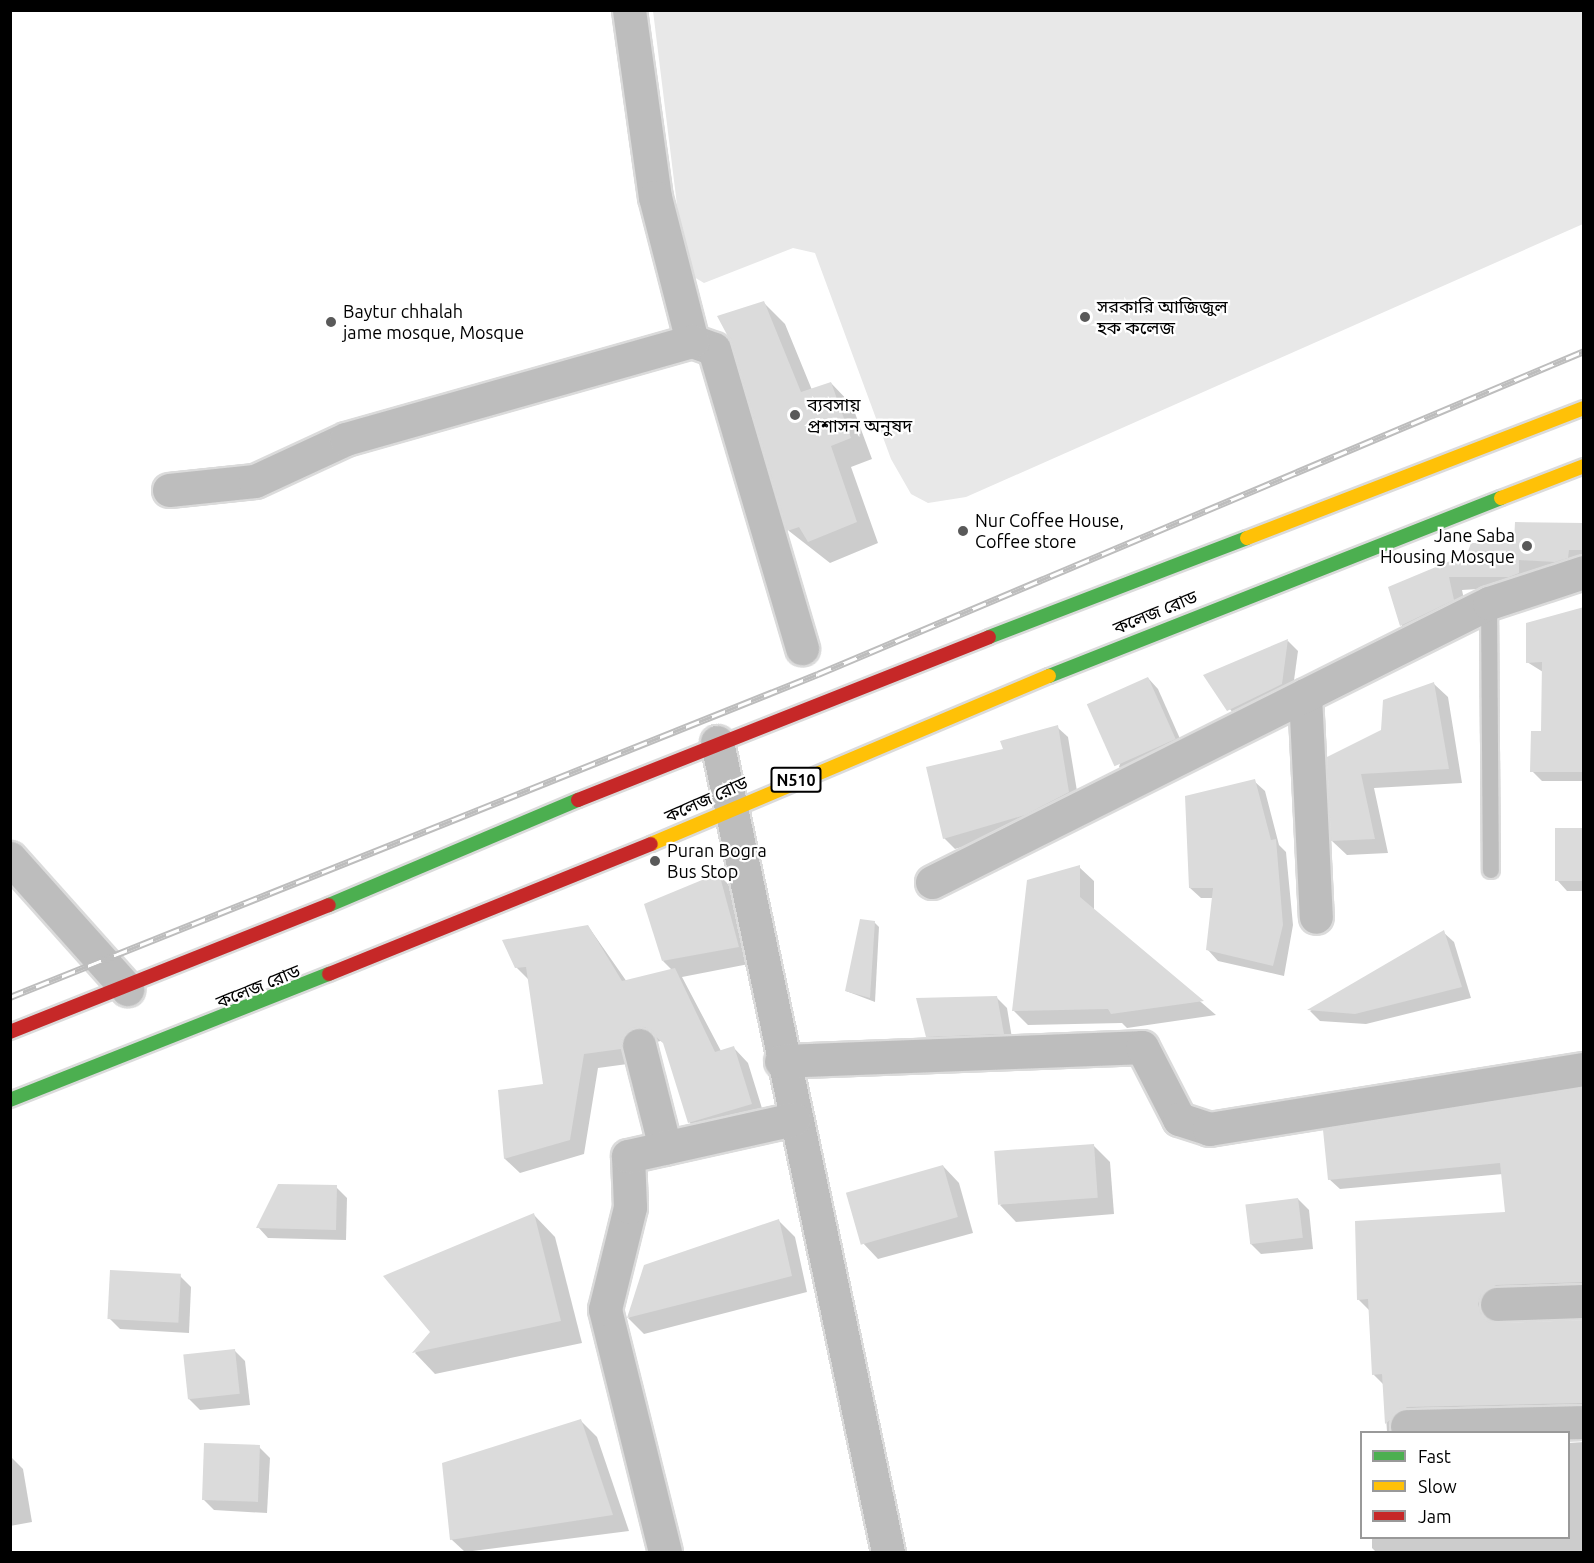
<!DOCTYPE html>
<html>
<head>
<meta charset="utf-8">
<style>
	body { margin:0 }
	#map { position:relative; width:1594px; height:1563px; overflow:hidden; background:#fff; font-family:Ubuntu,"Noto Sans Bengali",sans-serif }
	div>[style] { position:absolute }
	.green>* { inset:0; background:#e8e8e8 }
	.shadow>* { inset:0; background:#0003 }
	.building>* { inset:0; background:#dbdbdb; transform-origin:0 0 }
	.roads { filter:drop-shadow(2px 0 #dbdbdb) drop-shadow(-2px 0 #dbdbdb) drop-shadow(0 2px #dbdbdb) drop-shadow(0 -2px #dbdbdb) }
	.lane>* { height:16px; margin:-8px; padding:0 8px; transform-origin:8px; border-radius:8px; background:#bdbdbd }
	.street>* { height:33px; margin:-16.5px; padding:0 16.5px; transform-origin:16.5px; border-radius:16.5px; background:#bdbdbd }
	.fast>* { height:14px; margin:-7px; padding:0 7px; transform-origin:7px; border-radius:7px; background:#4caf50 }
	.slow>* { height:14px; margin:-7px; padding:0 7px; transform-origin:7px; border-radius:7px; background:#ffc107 }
	.jam>* { height:14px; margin:-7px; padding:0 7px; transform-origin:7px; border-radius:7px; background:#c62828 }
	.rail>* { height:7px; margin-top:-3.5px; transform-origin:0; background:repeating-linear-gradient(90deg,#fff 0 14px,#bdbdbd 0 28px); box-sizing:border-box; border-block:2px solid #bdbdbd }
	.dots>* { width:16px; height:16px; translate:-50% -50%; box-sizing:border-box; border:3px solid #fff; border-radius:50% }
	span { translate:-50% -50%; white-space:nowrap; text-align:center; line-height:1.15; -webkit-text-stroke:4.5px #fff; paint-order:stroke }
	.shield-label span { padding:2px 4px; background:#fff; border:2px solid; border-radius:4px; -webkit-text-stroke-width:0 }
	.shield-label { font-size:16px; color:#000; font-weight:700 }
	.poi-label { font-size:18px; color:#000 }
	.left { translate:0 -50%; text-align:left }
	.right { translate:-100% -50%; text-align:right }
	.street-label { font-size:18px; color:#000 }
	.frame { position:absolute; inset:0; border:12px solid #000; pointer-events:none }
	.legend { position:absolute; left:1360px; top:1431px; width:210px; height:108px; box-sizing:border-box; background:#fff; border:2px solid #999; margin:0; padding:8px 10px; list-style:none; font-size:18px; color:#000 }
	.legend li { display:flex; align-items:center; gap:12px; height:30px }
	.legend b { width:30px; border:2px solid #999 }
</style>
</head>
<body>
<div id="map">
	<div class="green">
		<i style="clip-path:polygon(653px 11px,1583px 11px,1583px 224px,966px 497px,928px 503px,911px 494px,891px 459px,815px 253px,793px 248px,704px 283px,694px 277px,678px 213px)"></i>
	</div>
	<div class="shadow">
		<i style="clip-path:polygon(764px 303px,785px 324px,812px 390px,831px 383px,852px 405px,872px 459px,851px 467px,878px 543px,830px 563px,789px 531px,733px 343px)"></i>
		<i style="clip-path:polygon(1584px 525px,1584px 563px,1532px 586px,1462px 590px,1467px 613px,1415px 639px,1402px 626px,1389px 588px)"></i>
		<i style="clip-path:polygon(1584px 609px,1584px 781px,1542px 781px,1532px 771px,1542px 733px,1543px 672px,1527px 662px)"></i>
		<i style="clip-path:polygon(1288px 641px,1298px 651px,1292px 695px,1239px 721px,1205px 676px)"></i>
		<i style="clip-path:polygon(1148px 678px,1158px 689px,1185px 750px,1130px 778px,1119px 767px)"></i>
		<i style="clip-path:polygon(1434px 684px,1448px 697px,1462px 783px,1374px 788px,1388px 853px,1347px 855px,1332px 841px,1328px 758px,1383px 731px)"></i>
		<i style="clip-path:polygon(1057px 727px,1068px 737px,1079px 803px,1036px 825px,955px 849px,944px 838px,1005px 751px)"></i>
		<i style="clip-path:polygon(1254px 781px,1265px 791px,1279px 845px,1286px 852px,1293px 925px,1284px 976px,1218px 961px,1208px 950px,1214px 898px,1201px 898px,1190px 888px)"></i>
		<i style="clip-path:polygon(1584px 830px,1584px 891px,1567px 891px,1557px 880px)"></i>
		<i style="clip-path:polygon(1079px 867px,1094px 881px,1094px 910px,1216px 1015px,1127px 1028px,1122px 1023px,1028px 1025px,1013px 1010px)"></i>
		<i style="clip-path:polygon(719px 875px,735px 891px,754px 963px,682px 977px,721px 1051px,734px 1048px,748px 1063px,765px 1118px,704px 1137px,690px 1123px,666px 1045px,661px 1041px,641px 1045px,635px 1063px,598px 1068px,584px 1154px,520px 1173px,505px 1159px,500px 1092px,545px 1085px,529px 980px,516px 967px,588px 926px,627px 982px,672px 970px,663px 961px)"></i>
		<i style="clip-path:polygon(874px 922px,879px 927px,875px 1002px,846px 991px)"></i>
		<i style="clip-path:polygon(1443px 932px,1454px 942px,1471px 998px,1366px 1024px,1320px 1021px,1310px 1011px)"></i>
		<i style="clip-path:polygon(996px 997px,1007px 1008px,1013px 1044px,938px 1047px,927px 1036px)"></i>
		<i style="clip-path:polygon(1584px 1087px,1584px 1293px,1491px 1305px,1491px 1321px,1497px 1324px,1584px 1321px,1584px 1414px,1387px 1432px,1384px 1385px,1373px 1374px,1369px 1310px,1358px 1299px,1507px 1214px,1503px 1174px,1340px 1189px,1329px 1179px,1324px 1131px)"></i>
		<i style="clip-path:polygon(1094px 1146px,1110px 1162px,1114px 1214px,1016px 1222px,1000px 1205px)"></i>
		<i style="clip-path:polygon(943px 1166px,959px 1183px,973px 1233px,878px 1259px,862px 1242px)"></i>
		<i style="clip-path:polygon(336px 1187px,347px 1198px,346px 1240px,268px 1238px,258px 1227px)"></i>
		<i style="clip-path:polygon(1298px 1199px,1309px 1210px,1313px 1249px,1261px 1254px,1250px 1243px)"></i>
		<i style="clip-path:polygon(534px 1215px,555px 1237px,582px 1343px,435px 1374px,415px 1353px)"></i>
		<i style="clip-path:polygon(779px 1221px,795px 1237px,807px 1292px,644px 1334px,628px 1318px)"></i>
		<i style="clip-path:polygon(180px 1276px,191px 1287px,189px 1333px,120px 1329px,109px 1318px)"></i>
		<i style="clip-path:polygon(234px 1350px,245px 1361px,250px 1405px,200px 1410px,189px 1399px)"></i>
		<i style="clip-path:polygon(581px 1421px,597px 1437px,629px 1531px,465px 1552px,451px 1539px)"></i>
		<i style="clip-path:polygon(1584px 1442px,1584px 1552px,1376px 1552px,1372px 1548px,1372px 1538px,1568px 1538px,1568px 1443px)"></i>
		<i style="clip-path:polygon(259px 1447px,270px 1458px,267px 1513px,214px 1510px,203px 1499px)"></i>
		<i style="clip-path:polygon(10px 1456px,23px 1469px,32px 1522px,10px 1526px)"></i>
	</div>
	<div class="building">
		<i style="clip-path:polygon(764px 301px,801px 392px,831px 382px,851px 438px,831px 446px,857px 522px,808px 542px,799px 527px,787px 531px,732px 344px,717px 316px)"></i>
		<i style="clip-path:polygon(1515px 522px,1584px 523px,1584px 550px,1569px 550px,1568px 558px,1555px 562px,1519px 560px,1519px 573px,1509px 577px,1449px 577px,1454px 600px,1400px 626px,1388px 587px,1467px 554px,1471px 543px,1514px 543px)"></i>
		<i style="clip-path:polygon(1584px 607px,1584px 772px,1530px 772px,1531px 731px,1541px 731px,1542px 662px,1526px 663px,1526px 623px)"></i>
		<i style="clip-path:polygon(1288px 639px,1282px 684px,1227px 711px,1203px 675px)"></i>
		<i style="left:1148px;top:677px;width:68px;height:67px;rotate:66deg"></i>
		<i style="clip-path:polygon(1434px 682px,1449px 769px,1361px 774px,1375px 839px,1331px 841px,1327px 757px,1381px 730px,1383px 700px)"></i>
		<i style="clip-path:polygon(1058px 725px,1069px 792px,1025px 815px,943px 839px,926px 767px,1003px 749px,1000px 741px)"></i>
		<i style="clip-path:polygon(1255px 779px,1271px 840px,1276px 839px,1283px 925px,1273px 966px,1206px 950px,1213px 888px,1189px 888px,1185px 796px)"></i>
		<i style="left:1555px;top:828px;width:29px;height:53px"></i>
		<i style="clip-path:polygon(1080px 865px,1080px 897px,1204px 1001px,1111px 1014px,1108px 1009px,1012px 1011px,1027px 880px)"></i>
		<i style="clip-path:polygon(719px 873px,739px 947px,662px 961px,644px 904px)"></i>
		<i style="clip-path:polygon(860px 919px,875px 921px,870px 998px,845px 991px)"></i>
		<i style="clip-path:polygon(588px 925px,622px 981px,675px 968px,715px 1052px,734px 1046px,752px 1104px,688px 1123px,663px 1043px,645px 1027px,635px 1027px,626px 1032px,621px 1049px,584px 1054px,570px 1140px,504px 1159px,498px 1090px,543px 1084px,526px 967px,515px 968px,502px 940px)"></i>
		<i style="clip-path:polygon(1444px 930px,1462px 987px,1355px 1014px,1307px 1010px)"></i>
		<i style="clip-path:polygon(997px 996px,1004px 1034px,926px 1037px,916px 998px)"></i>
		<i style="clip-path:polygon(1584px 1088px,1584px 1282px,1496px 1285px,1481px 1295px,1478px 1304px,1481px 1314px,1497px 1323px,1584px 1320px,1584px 1403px,1407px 1407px,1385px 1424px,1382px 1374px,1372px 1375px,1368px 1299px,1357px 1300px,1355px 1221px,1505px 1212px,1500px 1163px,1328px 1180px,1323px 1130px)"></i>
		<i style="left:1094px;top:1144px;width:54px;height:100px;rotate:86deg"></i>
		<i style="left:943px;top:1165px;width:54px;height:101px;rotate:74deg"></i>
		<i style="clip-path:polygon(278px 1184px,337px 1185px,336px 1230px,256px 1228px)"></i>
		<i style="left:1298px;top:1198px;width:40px;height:53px;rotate:83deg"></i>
		<i style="clip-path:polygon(534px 1213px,561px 1321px,412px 1353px,430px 1332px,383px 1276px)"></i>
		<i style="clip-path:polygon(779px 1219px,792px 1276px,627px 1318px,644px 1265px)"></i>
		<i style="left:110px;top:1270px;width:71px;height:49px;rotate:3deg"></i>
		<i style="left:235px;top:1349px;width:45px;height:52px;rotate:84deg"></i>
		<i style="clip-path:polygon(581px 1419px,613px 1515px,450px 1540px,442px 1463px)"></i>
		<i style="left:204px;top:1443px;width:56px;height:57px;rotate:2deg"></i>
	</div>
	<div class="roads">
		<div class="lane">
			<i style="left:1489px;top:603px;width:267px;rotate:89.6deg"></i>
		</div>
		<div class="street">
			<i style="left:629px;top:10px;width:189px;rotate:82.1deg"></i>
			<i style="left:655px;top:197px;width:149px;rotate:75.6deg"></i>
			<i style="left:692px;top:341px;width:23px;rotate:20deg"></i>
			<i style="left:714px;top:349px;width:312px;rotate:73.6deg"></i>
			<i style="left:169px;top:490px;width:86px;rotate:-6deg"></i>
			<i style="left:255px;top:481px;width:100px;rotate:-24.8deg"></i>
			<i style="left:346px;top:439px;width:360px;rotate:-15.8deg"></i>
			<i style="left:1305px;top:695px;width:222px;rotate:87.2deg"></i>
			<i style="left:717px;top:742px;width:828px;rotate:78.08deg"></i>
			<i style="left:10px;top:858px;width:176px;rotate:48.2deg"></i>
			<i style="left:932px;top:882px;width:623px;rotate:-26.61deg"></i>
			<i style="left:1489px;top:603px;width:100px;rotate:-18.1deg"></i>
			<i style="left:639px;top:1045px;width:106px;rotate:75.8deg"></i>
			<i style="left:781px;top:1061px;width:361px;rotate:-2.2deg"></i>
			<i style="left:1142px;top:1047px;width:81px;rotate:62.8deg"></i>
			<i style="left:1179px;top:1119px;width:32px;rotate:18deg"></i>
			<i style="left:1209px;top:1129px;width:380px;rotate:-9.1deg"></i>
			<i style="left:1497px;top:1304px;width:87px;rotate:-2deg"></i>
			<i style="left:1407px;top:1426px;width:177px;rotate:-1.3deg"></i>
			<i style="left:665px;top:1552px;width:250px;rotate:-103.9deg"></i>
			<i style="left:605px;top:1309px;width:105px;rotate:-76.2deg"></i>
			<i style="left:630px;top:1207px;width:51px;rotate:-92.2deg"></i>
			<i style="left:628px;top:1156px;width:170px;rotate:-12.6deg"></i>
		</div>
		<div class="fast">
			<i style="left:989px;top:637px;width:276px;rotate:-21deg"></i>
			<i style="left:1049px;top:676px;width:486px;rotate:-21.5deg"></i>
			<i style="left:329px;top:905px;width:270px;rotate:-22.9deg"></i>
			<i style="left:10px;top:1100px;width:343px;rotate:-21.6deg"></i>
		</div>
		<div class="slow">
			<i style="left:1501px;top:498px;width:89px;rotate:-21.1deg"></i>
			<i style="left:1247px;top:538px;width:361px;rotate:-21.1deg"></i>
			<i style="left:651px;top:844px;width:432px;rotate:-22.9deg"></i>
		</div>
		<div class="jam">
			<i style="left:578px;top:800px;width:442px;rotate:-21.6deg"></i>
			<i style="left:329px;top:974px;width:347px;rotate:-22deg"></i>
			<i style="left:10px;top:1032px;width:343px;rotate:-21.7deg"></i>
		</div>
	</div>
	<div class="rail">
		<i style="left:10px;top:997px;width:870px;rotate:-21.79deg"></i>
		<i style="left:818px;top:674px;width:831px;rotate:-22.86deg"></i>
	</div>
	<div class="dots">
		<i style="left:1085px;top:317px;background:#595959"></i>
		<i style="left:331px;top:322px;background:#595959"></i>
		<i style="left:795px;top:415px;background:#595959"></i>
		<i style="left:963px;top:531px;background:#595959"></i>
		<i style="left:1527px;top:546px;background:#595959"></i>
		<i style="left:655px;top:861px;background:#595959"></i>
	</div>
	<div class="shield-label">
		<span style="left:796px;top:780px">N510</span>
	</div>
	<div class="poi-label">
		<span class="left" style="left:1097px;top:317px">সরকারি আজিজুল<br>হক কলেজ</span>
		<span class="left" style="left:343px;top:322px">Baytur chhalah<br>jame mosque, Mosque</span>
		<span class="left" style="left:807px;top:415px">ব্যবসায়<br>প্রশাসন অনুষদ</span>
		<span class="left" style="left:975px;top:531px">Nur Coffee House,<br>Coffee store</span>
		<span class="right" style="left:1515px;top:546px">Jane Saba<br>Housing Mosque</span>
		<span class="left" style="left:667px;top:861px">Puran Bogra<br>Bus Stop</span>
	</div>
	<div class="street-label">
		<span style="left:1155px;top:612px;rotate:-22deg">কলেজ রোড</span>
		<span style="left:706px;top:799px;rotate:-24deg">কলেজ রোড</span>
		<span style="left:258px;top:986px;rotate:-22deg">কলেজ রোড</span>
	</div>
	<div class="frame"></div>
	<ul class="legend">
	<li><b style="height:8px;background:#4caf50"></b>Fast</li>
	<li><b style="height:8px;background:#ffc107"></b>Slow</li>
	<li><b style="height:8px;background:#c62828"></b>Jam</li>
	</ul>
</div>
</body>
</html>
